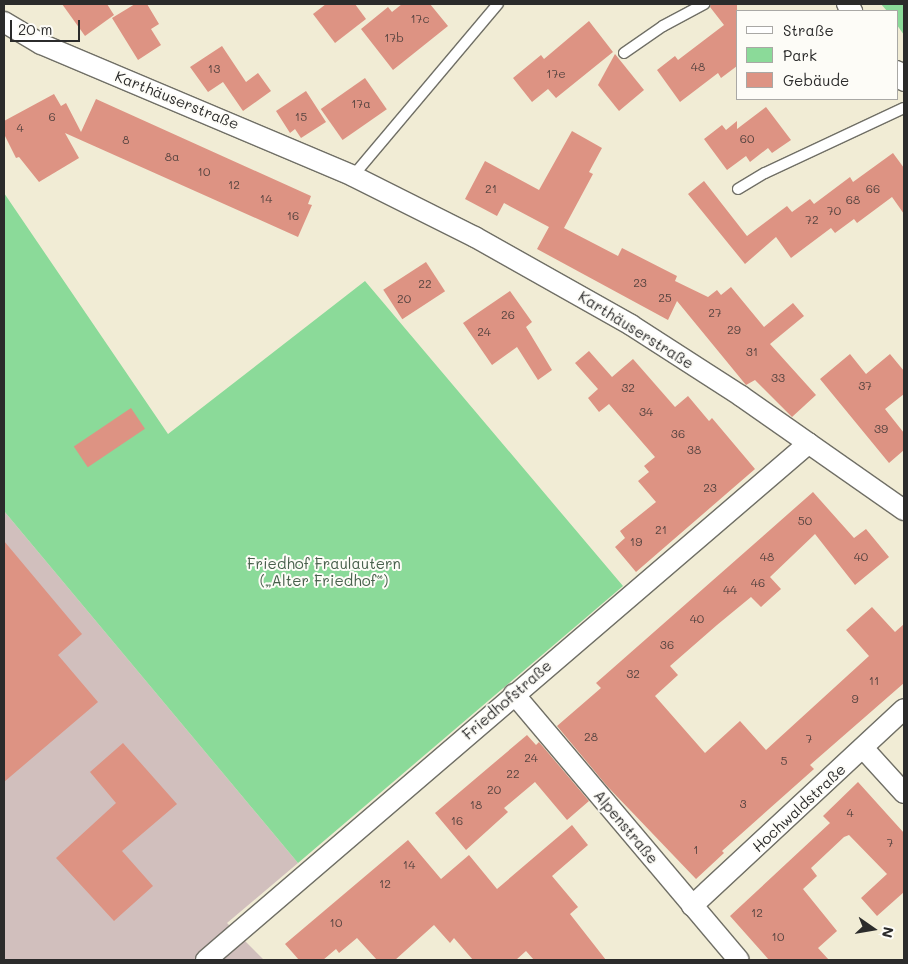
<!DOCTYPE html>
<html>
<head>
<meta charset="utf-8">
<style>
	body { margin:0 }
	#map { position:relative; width:908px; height:964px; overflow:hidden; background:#f1ecd5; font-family:Mali,sans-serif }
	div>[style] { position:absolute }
	.industrial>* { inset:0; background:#d1bfbd }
	.green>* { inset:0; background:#8bda99 }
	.building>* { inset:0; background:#dd9383; transform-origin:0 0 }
	.roads { filter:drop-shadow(1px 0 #706f66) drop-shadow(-1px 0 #706f66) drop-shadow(0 1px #706f66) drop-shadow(0 -1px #706f66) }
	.lane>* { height:10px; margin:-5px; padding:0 5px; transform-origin:5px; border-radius:5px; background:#fff }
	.street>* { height:20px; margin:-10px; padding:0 10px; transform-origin:10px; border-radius:10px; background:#fff }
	span { translate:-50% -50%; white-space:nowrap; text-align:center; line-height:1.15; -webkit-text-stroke:4px #fdfcf7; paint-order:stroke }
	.number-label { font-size:12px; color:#584541 }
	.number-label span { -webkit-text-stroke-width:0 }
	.street-label { font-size:15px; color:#2b2b2b }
	.park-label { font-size:15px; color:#48604c }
	.frame { position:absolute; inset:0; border:5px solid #2b2b2b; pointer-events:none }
	.legend { position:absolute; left:736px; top:10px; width:162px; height:90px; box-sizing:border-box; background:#fdfcf7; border:1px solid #a9a8a5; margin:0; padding:6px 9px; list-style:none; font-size:15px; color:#2b2b2b }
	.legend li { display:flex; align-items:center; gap:10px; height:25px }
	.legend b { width:25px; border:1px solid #a9a8a5 }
	.north { position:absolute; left:848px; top:904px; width:50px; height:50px; -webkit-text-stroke:4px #fdfcf7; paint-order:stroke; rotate:103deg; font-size:14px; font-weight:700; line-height:20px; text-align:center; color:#2b2b2b }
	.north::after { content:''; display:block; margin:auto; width:18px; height:22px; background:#2b2b2b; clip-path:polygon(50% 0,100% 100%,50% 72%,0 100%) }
	.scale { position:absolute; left:10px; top:20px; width:70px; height:22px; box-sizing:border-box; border:2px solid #2b2b2b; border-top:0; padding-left:6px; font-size:15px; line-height:18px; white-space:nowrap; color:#2b2b2b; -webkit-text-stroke:4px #fdfcf7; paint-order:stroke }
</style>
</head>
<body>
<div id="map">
	<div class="industrial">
		<i style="clip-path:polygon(4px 511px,298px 863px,227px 923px,264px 960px,4px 960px)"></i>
	</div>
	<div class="green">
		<i style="clip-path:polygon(881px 4px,904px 4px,904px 35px,897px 25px,897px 11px,887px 11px)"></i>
		<i style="clip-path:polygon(4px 193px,168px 434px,365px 281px,623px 586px,298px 863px,4px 511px)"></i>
	</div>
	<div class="building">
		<i style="clip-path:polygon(62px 4px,107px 4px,114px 15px,85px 36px)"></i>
		<i style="clip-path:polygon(135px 4px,147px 4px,159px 24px,151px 29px,161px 45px,138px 60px,112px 18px)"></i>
		<i style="clip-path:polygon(326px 4px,355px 4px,366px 19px,335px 43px,313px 14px)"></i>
		<i style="clip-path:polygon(402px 4px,430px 4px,448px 26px,393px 70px,361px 29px,388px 7px,392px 12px)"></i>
		<i style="clip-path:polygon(711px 4px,737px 4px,737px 66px,721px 78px,718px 73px,680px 102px,657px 70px,675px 56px,678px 60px,724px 25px,710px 7px)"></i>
		<i style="clip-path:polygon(589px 21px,613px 52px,556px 98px,548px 89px,532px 102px,513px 78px,541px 55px,544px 59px)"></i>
		<i style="clip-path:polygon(222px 46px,246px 82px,258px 73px,271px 91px,243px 111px,223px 82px,208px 92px,190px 67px)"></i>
		<i style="clip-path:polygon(615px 54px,644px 90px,619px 111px,598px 85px)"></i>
		<i style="left:365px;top:78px;width:38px;height:54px;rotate:55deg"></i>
		<i style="clip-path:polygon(306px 91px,326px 122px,301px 138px,295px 129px,290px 133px,276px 111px)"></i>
		<i style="clip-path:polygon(54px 94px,61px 106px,66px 103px,81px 132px,96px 99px,311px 196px,308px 204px,312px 205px,298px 237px,65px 133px,79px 158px,39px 182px,19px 157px,16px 158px,4px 134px,4px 121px)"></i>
		<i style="clip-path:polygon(766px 107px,791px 140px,772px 153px,768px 148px,750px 162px,746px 156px,727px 170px,704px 139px,722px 125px,726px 130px,737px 121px,737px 129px)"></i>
		<i style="clip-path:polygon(572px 131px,602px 148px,589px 172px,593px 174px,564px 228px,618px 256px,622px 248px,677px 276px,675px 281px,708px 297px,717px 290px,721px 295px,731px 287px,764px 327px,793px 303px,804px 316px,770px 344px,816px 395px,792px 417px,755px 380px,746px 385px,677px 301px,668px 320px,537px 249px,549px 227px,504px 203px,497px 216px,465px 199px,485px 161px,539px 190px)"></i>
		<i style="clip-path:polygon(893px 153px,904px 168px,904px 214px,892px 197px,857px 223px,854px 219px,835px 233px,831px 228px,791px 258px,776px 237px,745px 264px,688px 194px,704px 181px,747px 236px,787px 206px,792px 212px,810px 199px,814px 204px,850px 177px,853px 182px)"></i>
		<i style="left:426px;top:262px;width:35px;height:51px;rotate:57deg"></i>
		<i style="clip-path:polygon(510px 291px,532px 322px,526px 327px,552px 370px,538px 380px,517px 347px,492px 365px,463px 323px)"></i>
		<i style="clip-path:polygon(589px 351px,612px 377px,633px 359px,675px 407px,688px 396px,709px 421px,712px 418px,755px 469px,636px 572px,615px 547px,625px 538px,620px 531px,656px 502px,638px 481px,649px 472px,644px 466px,655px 457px,609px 404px,599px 412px,588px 398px,598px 389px,575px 363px)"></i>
		<i style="clip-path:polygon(850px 354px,866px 374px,890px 354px,904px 371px,904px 394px,885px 409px,904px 433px,904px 450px,889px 463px,820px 379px)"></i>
		<i style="left:131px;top:408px;width:25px;height:69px;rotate:56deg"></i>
		<i style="clip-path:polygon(813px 492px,854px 538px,866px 529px,889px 557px,855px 585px,815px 534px,770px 577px,781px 589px,761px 607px,751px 597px,717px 625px,670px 666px,678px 675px,655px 696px,705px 753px,740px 721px,766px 750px,869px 656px,846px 630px,872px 607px,895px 632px,904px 624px,904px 683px,810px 765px,814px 769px,722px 851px,724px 853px,696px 879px,607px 786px,557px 726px,601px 688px,596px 683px)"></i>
		<i style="clip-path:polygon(4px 541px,82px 634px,58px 655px,98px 702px,4px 782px)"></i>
		<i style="clip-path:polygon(527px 735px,536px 745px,539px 742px,589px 801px,567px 820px,535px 782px,504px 808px,508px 812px,466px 850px,435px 813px)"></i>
		<i style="clip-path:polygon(123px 743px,177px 804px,122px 851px,153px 886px,114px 921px,56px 858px,116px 803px,90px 772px)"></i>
		<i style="clip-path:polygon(858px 782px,904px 833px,904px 892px,877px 916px,861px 898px,887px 874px,849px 835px,844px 837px,811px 868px,817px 876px,803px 889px,837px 931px,818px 948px,829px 960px,769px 960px,730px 916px,830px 823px,823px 816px)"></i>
		<i style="clip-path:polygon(572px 825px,588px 845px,552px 876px,578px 907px,570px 914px,606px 960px,534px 960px,526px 951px,516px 960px,473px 960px,454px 938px,450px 943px,434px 925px,395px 960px,377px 960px,357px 938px,339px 953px,336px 949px,323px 960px,299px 960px,285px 944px,408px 840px,441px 879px,469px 855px,497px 889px)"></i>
	</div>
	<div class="roads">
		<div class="lane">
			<i style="left:624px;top:53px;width:47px;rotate:-34.7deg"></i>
			<i style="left:663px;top:26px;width:47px;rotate:-28.2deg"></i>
			<i style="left:353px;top:176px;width:225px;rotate:-49.9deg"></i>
			<i style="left:738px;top:189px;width:31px;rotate:-31deg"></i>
			<i style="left:765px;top:173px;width:153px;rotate:-25.1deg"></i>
		</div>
		<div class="street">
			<i style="left:847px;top:4px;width:9px;rotate:54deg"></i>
			<i style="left:4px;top:22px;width:43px;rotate:30.7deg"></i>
			<i style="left:41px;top:44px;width:339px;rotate:22.9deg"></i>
			<i style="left:353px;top:176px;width:136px;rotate:26.6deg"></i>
			<i style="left:475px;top:237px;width:179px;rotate:29.4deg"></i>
			<i style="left:631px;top:325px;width:131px;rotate:32.8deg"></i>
			<i style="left:741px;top:396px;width:199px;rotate:35deg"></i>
			<i style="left:897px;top:71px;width:12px;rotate:55deg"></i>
			<i style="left:514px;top:694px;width:348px;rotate:49.8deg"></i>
			<i style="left:863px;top:748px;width:61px;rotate:47.7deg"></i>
			<i style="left:692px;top:906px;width:289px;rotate:-42.9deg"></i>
			<i style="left:206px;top:960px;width:794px;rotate:-40.61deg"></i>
		</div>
	</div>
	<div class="number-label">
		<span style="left:420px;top:19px">17c</span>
		<span style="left:394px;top:38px">17b</span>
		<span style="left:698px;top:67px">48</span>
		<span style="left:214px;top:69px">13</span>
		<span style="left:556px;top:74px">17e</span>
		<span style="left:361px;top:104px">17a</span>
		<span style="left:52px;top:117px">6</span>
		<span style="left:301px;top:117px">15</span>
		<span style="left:20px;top:128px">4</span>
		<span style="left:747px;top:139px">60</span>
		<span style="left:126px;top:140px">8</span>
		<span style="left:172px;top:157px">8a</span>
		<span style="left:204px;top:172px">10</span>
		<span style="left:234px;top:185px">12</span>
		<span style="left:491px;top:189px">21</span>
		<span style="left:873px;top:189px">66</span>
		<span style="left:266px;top:199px">14</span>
		<span style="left:853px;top:200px">68</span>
		<span style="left:834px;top:211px">70</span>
		<span style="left:293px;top:216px">16</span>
		<span style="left:812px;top:220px">72</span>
		<span style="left:640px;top:283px">23</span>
		<span style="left:425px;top:284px">22</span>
		<span style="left:665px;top:298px">25</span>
		<span style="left:404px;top:299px">20</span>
		<span style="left:715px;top:313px">27</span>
		<span style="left:508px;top:315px">26</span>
		<span style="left:734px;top:330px">29</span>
		<span style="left:484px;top:332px">24</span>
		<span style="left:752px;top:352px">31</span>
		<span style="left:778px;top:378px">33</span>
		<span style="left:865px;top:386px">37</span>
		<span style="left:628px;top:388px">32</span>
		<span style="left:646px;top:412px">34</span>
		<span style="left:881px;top:429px">39</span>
		<span style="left:678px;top:434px">36</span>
		<span style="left:694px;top:450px">38</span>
		<span style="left:710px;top:488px">23</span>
		<span style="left:805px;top:521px">50</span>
		<span style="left:661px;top:530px">21</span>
		<span style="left:636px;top:542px">19</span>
		<span style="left:767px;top:557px">48</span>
		<span style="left:861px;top:557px">40</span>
		<span style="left:758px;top:583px">46</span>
		<span style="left:730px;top:590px">44</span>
		<span style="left:697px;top:619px">40</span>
		<span style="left:667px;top:645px">36</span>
		<span style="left:633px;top:674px">32</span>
		<span style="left:874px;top:681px">11</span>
		<span style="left:855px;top:699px">9</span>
		<span style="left:591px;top:737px">28</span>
		<span style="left:809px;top:739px">7</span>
		<span style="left:531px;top:758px">24</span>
		<span style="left:784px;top:761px">5</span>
		<span style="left:513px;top:774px">22</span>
		<span style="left:494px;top:790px">20</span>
		<span style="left:743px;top:804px">3</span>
		<span style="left:476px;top:805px">18</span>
		<span style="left:850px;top:813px">4</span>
		<span style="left:457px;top:821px">16</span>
		<span style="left:890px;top:843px">7</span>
		<span style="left:696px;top:850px">1</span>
		<span style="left:409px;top:865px">14</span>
		<span style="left:385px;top:884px">12</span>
		<span style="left:757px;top:913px">12</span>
		<span style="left:336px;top:923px">10</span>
		<span style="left:778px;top:937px">10</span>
	</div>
	<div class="street-label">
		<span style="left:177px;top:100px;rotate:22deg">Karthäuserstraße</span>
		<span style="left:636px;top:330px;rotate:32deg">Karthäuserstraße</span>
		<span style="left:507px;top:700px;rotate:-41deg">Friedhofstraße</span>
		<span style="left:799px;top:808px;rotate:-43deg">Hochwaldstraße</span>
		<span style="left:626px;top:827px;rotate:50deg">Alpenstraße</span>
	</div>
	<div class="park-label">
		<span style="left:324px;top:572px">Friedhof Fraulautern<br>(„Alter Friedhof“)</span>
	</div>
	<div class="frame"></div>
	<ul class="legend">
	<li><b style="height:6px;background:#fff"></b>Straße</li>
	<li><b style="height:14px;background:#8bda99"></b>Park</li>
	<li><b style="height:14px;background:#dd9383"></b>Gebäude</li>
	</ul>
	<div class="north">N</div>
	<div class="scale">20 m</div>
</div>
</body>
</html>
